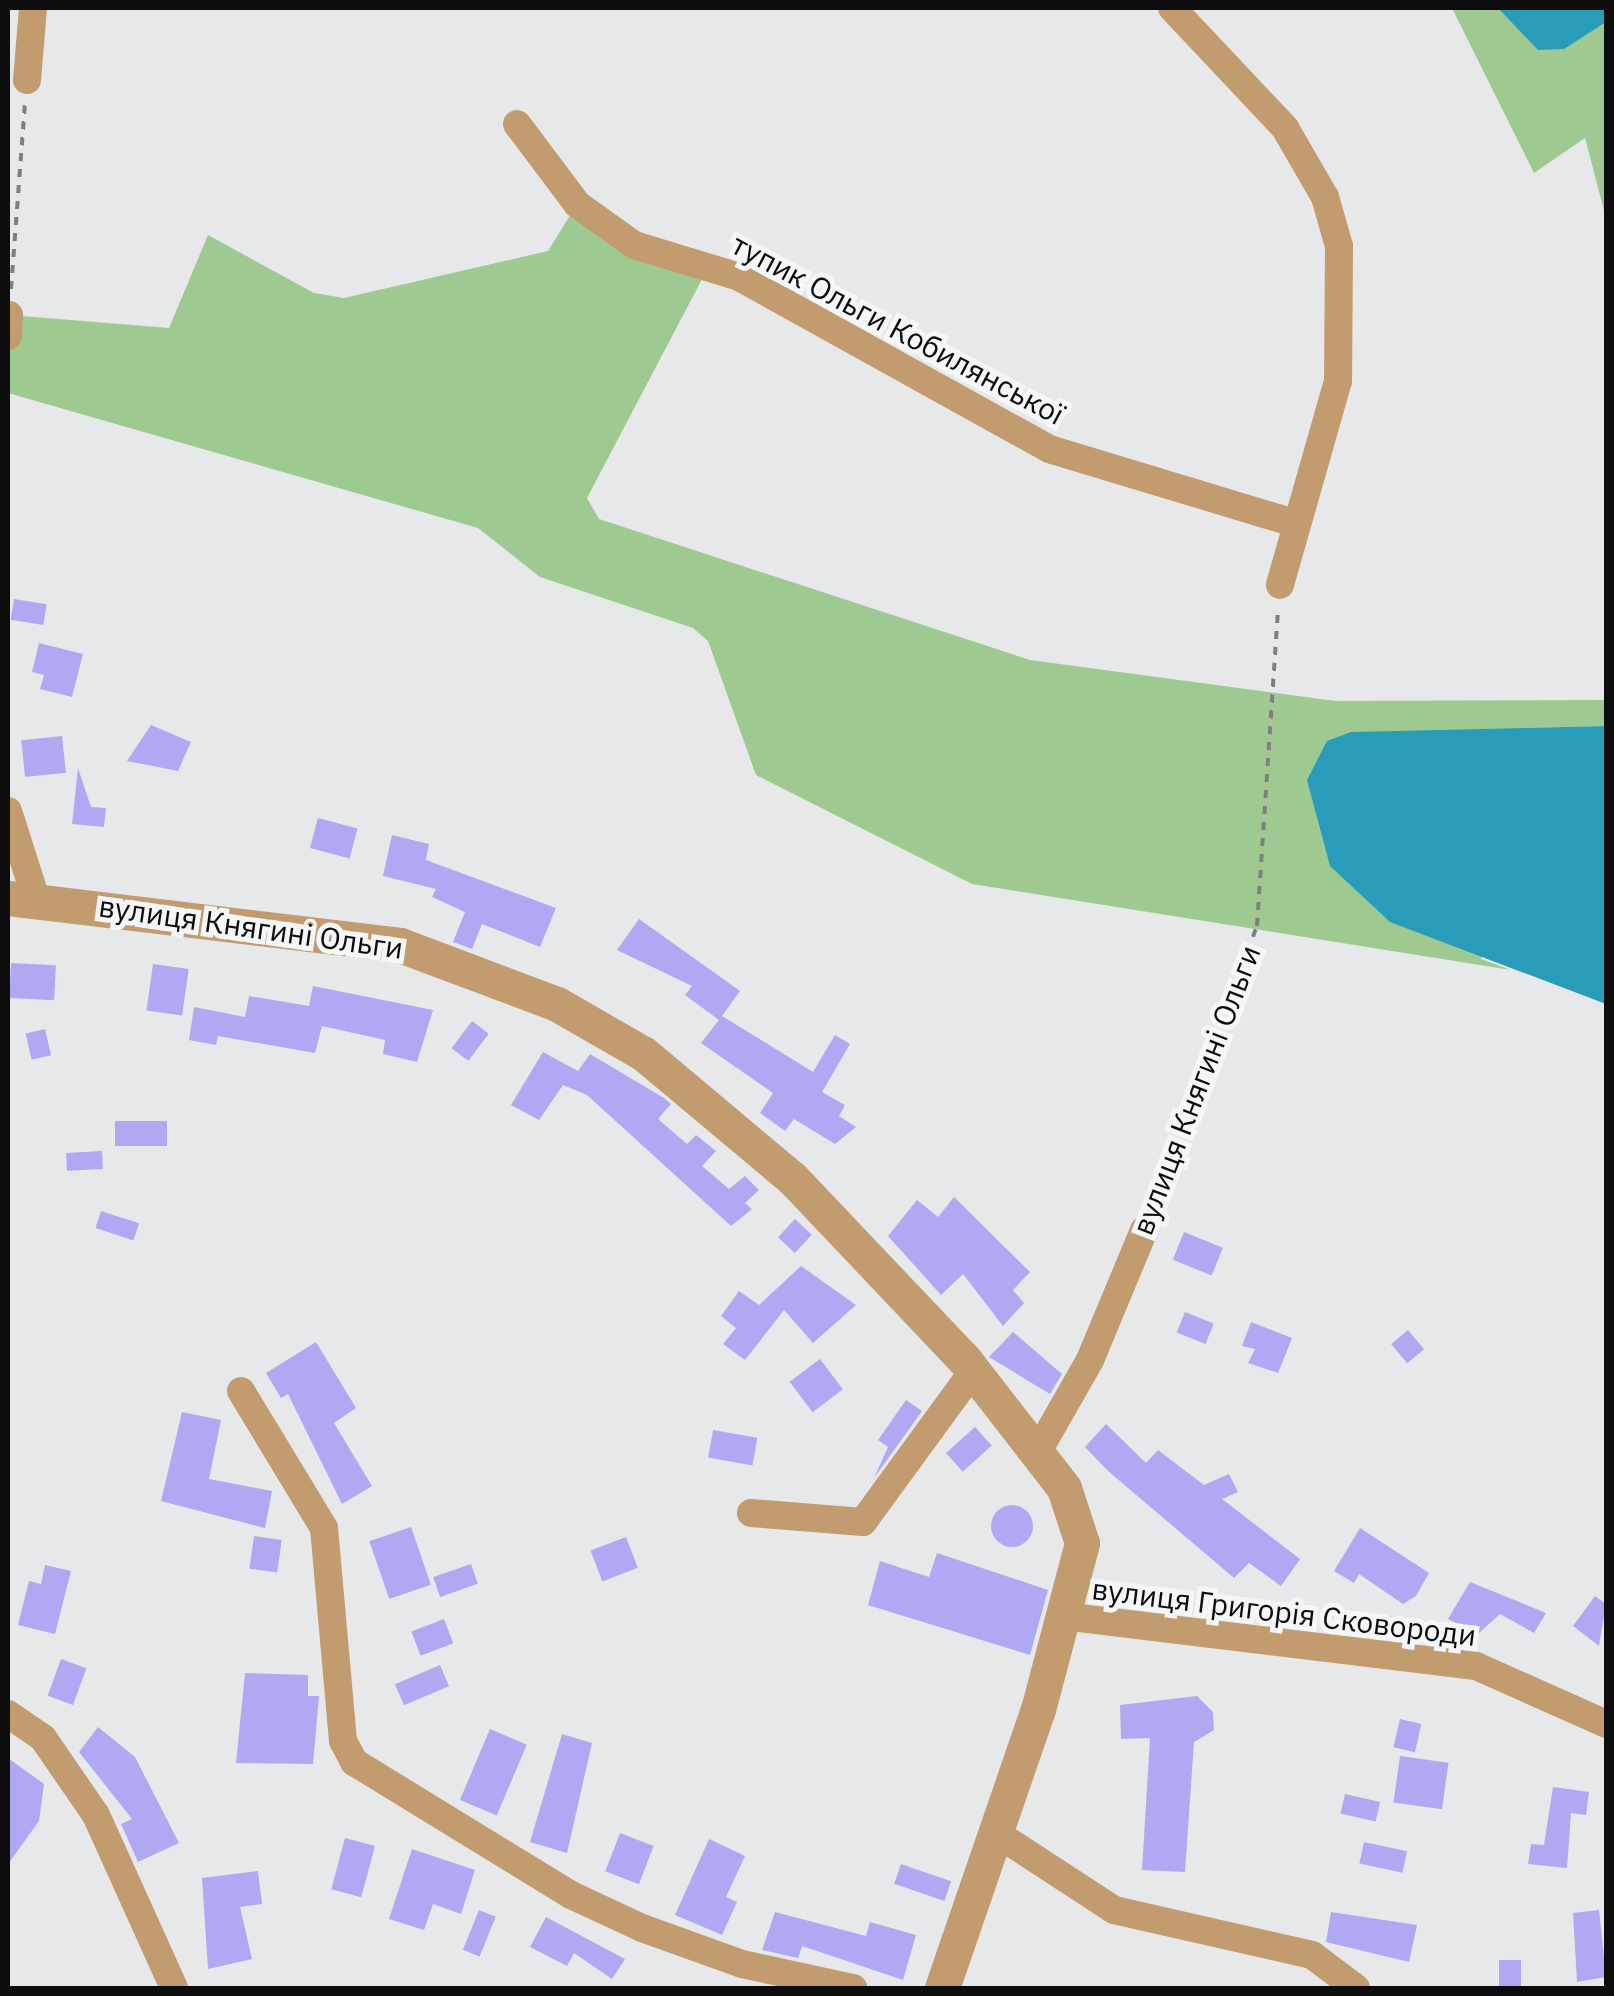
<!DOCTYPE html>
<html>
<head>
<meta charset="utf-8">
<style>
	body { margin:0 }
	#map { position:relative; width:1614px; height:1996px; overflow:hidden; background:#e7e8ea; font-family:"IBM Plex Sans",sans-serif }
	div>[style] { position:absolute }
	.green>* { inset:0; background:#9eca91 }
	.water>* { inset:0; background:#299cba }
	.building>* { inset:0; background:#afa9f4; transform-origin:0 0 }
	.round { border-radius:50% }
	.path>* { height:4px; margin-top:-2px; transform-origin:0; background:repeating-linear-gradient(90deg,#7f7f81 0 8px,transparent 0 16px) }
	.minor>* { height:28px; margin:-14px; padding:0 14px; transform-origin:14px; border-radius:14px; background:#c29b6f }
	.tertiary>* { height:35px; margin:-17.5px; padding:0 17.5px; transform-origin:17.5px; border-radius:17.5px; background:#c29b6f }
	span { translate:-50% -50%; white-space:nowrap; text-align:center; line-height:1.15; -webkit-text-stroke:10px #f4f6f8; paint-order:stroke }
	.street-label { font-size:30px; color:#0d0d0e }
	.frame { position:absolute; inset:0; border:10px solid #0d0d0e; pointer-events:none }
</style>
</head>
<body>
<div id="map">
	<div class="green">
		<i style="clip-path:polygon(1452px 8px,1606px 8px,1606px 218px,1585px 138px,1534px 173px)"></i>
		<i style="clip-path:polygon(577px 204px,710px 264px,587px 498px,599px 519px,1030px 660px,1336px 701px,1606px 700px,1606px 726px,1526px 728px,1481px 959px,1511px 970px,972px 884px,756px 775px,708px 641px,693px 628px,540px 577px,478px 528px,8px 393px,9px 315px,169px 328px,208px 235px,314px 293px,344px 298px,548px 251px)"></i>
	</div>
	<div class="water">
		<i style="clip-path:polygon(1498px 8px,1606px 8px,1606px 22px,1564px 49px,1538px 50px)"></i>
		<i style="clip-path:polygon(1606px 726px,1606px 1004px,1390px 922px,1330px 866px,1307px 780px,1327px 741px,1351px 732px)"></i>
	</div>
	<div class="building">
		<i style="left:14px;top:599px;width:33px;height:21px;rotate:9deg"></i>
		<i style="clip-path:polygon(39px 643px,83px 654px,72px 697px,40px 689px,44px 675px,32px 672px)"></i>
		<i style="clip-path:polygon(151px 725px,191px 742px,178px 771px,127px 761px)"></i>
		<i style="left:62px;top:736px;width:37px;height:41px;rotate:84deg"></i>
		<i style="clip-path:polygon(78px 768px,91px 807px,106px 808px,104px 827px,72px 824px)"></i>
		<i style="left:318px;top:818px;width:41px;height:31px;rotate:15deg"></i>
		<i style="clip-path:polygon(392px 835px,429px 844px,426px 860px,556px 908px,540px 947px,482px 924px,472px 949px,453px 942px,465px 912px,432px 897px,436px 889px,383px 876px)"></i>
		<i style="clip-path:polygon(639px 919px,740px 991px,719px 1020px,685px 995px,692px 986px,617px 950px)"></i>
		<i style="left:11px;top:963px;width:45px;height:35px;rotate:3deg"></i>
		<i style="left:153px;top:964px;width:36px;height:47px;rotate:8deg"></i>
		<i style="clip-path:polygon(313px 986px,433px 1010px,417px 1062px,383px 1054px,385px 1040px,322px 1026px,315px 1053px,218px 1036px,216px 1045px,189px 1040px,194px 1007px,245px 1017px,249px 996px,309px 1006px)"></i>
		<i style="clip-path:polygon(722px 1016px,813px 1072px,835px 1035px,850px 1044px,822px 1092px,845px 1105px,839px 1116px,856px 1127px,835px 1144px,794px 1119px,785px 1131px,760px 1113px,773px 1093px,701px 1043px)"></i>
		<i style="left:472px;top:1021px;width:21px;height:34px;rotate:37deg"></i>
		<i style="left:45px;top:1029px;width:27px;height:20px;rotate:77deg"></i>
		<i style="clip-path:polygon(543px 1052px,578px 1071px,590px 1054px,664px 1098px,671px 1104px,658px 1119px,687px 1144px,696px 1135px,716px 1151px,702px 1166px,729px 1189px,745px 1176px,759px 1190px,745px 1203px,752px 1209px,731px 1226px,587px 1095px,563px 1085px,539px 1120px,511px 1105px)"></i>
		<i style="left:115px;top:1121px;width:52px;height:25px"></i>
		<i style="left:102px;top:1151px;width:18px;height:36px;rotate:87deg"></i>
		<i style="clip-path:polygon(954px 1197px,1030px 1272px,1013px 1290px,1024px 1303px,1003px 1326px,963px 1274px,941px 1295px,888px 1236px,917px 1200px,938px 1217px)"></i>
		<i style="left:101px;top:1211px;width:40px;height:18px;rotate:18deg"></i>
		<i style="left:795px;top:1219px;width:23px;height:25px;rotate:43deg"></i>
		<i style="left:1184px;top:1232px;width:42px;height:30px;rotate:22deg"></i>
		<i style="clip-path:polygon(801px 1266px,856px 1305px,813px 1343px,784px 1310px,745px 1360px,723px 1344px,736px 1328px,721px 1316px,739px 1291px,759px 1305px)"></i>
		<i style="left:1185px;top:1312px;width:31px;height:22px;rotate:22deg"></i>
		<i style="clip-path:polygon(1251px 1322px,1292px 1338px,1278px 1373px,1248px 1363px,1255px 1349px,1242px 1346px)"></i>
		<i style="left:1408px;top:1330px;width:25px;height:22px;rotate:50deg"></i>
		<i style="clip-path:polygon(1013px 1332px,1062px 1374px,1050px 1394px,989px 1357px)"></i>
		<i style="clip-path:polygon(316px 1342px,356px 1408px,334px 1423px,372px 1486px,342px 1504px,288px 1394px,281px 1398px,266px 1373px)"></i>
		<i style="left:820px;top:1359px;width:38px;height:38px;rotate:53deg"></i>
		<i style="clip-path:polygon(906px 1400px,922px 1411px,874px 1478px,888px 1447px,878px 1440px)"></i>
		<i style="clip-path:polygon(182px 1412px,221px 1420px,209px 1479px,272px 1491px,265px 1528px,161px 1501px)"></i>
		<i style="clip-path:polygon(1106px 1424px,1146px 1463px,1158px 1450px,1204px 1485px,1229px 1474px,1238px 1492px,1222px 1499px,1300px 1559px,1281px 1586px,1249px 1563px,1234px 1578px,1108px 1471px,1085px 1447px)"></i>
		<i style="left:975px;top:1427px;width:25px;height:39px;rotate:48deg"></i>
		<i style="left:713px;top:1430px;width:45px;height:28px;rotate:10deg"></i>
		<i class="round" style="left:991px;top:1505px;width:42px;height:42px"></i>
		<i style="left:411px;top:1527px;width:61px;height:44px;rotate:71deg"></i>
		<i style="clip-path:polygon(1360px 1528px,1429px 1573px,1416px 1596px,1403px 1604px,1359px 1574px,1354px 1583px,1334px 1571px)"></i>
		<i style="left:254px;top:1536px;width:28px;height:33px;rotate:8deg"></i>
		<i style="left:626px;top:1537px;width:33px;height:38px;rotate:69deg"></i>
		<i style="clip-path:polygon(937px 1553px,1048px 1590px,1030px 1655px,868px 1605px,880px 1561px,929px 1577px)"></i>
		<i style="left:471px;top:1564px;width:21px;height:40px;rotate:71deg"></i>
		<i style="clip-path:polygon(45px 1565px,71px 1571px,55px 1634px,18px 1625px,29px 1581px,41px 1584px)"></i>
		<i style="clip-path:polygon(1470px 1582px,1546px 1613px,1534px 1633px,1500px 1614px,1478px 1634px,1448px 1619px)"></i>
		<i style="clip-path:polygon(1595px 1596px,1606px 1604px,1599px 1646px,1573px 1626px)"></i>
		<i style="left:444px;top:1619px;width:26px;height:35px;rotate:69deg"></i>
		<i style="left:61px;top:1659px;width:27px;height:39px;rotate:20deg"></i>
		<i style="left:440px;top:1665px;width:23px;height:49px;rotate:67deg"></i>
		<i style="clip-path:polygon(245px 1673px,308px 1675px,308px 1696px,319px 1696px,313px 1764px,236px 1763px)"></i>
		<i style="clip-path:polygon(1197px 1696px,1213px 1712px,1214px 1730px,1194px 1742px,1185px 1872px,1142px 1870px,1150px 1738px,1121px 1739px,1120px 1705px)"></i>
		<i style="left:1400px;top:1719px;width:22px;height:29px;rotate:13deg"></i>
		<i style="clip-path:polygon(98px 1727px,135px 1757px,179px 1843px,138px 1862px,121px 1824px,132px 1819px,79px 1752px)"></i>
		<i style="left:490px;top:1729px;width:40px;height:77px;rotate:23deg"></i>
		<i style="clip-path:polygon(562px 1734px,592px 1743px,567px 1853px,530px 1842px)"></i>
		<i style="left:1400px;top:1756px;width:49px;height:47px;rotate:8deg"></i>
		<i style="clip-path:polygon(8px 1758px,44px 1784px,39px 1821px,8px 1864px)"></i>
		<i style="clip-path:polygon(1553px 1787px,1589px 1792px,1586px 1815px,1571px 1813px,1567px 1868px,1528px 1864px,1531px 1844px,1544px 1845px)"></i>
		<i style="left:1345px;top:1794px;width:36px;height:20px;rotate:13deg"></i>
		<i style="left:620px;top:1833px;width:36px;height:41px;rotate:21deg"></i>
		<i style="left:345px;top:1838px;width:31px;height:53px;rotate:15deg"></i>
		<i style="clip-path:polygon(709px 1839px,745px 1856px,726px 1897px,737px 1902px,722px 1935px,675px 1915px)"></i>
		<i style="left:1364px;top:1842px;width:44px;height:22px;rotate:12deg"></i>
		<i style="clip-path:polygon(412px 1849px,475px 1870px,461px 1914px,433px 1904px,424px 1930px,389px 1919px)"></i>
		<i style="left:901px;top:1864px;width:53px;height:21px;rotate:19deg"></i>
		<i style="clip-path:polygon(258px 1871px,262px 1904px,240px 1907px,252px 1959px,208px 1969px,202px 1878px)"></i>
		<i style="left:479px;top:1910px;width:18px;height:43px;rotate:22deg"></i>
		<i style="clip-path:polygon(1599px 1910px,1606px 1977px,1577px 1982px,1573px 1913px)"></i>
		<i style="clip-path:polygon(775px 1912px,866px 1936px,870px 1922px,916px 1935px,903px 1980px,802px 1946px,798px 1958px,762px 1950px)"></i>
		<i style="clip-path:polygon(1331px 1912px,1417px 1925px,1409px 1962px,1326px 1942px)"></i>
		<i style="clip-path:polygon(546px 1917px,625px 1959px,612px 1979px,574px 1953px,567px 1966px,530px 1947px)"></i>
		<i style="left:1499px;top:1960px;width:22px;height:28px"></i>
	</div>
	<div class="path">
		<i style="left:11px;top:289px;width:186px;rotate:-85.7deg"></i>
		<i style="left:1153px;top:1207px;width:300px;rotate:-69.7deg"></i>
		<i style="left:1257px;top:926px;width:315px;rotate:-86.2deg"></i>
	</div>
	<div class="minor">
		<i style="left:1172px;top:8px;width:165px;rotate:46.7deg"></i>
		<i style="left:1285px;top:128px;width:80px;rotate:59.9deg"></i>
		<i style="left:1325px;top:197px;width:51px;rotate:74.1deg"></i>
		<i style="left:1339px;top:246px;width:135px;rotate:90.4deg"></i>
		<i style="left:1338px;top:381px;width:212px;rotate:105.9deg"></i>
		<i style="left:27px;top:80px;width:72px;rotate:-85.2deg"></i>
		<i style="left:517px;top:124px;width:100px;rotate:53.1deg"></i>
		<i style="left:577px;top:204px;width:70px;rotate:35.7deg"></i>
		<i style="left:634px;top:245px;width:110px;rotate:16.9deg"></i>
		<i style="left:739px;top:277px;width:355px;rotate:29deg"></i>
		<i style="left:1049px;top:449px;width:256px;rotate:16.8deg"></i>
		<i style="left:8px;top:336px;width:21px;rotate:-87deg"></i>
		<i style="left:8px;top:811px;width:92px;rotate:72.3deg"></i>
		<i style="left:241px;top:1391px;width:160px;rotate:58.8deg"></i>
		<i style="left:324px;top:1528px;width:214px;rotate:84.9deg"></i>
		<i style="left:343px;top:1741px;width:24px;rotate:62deg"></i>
		<i style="left:354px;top:1762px;width:255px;rotate:31.5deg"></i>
		<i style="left:571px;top:1895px;width:78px;rotate:24.9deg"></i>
		<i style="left:642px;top:1928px;width:106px;rotate:19.8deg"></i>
		<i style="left:742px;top:1964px;width:114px;rotate:12.2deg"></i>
		<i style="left:1037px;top:1453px;width:107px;rotate:-60.3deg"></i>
		<i style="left:1090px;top:1360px;width:141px;rotate:-67.4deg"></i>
		<i style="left:751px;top:1513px;width:112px;rotate:4.6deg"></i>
		<i style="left:863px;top:1522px;width:187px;rotate:-53.9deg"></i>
		<i style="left:1063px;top:1616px;width:416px;rotate:6.9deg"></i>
		<i style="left:1476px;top:1666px;width:142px;rotate:24deg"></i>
		<i style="left:8px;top:1714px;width:42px;rotate:34.4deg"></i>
		<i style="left:43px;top:1738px;width:93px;rotate:55.5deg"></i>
		<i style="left:96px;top:1815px;width:190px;rotate:65.7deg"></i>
		<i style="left:996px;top:1833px;width:141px;rotate:33.1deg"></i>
		<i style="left:1114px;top:1910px;width:203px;rotate:12.8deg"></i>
		<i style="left:1312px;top:1955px;width:55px;rotate:36.9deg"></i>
	</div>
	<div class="tertiary">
		<i style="left:8px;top:898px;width:395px;rotate:6.8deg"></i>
		<i style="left:400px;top:945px;width:168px;rotate:20.6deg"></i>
		<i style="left:557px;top:1004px;width:100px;rotate:29.9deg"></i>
		<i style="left:644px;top:1054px;width:193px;rotate:40deg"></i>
		<i style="left:792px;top:1178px;width:250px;rotate:46.5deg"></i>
		<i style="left:964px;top:1359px;width:163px;rotate:52.2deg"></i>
		<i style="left:1064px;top:1488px;width:58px;rotate:71.9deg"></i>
		<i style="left:1082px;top:1543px;width:172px;rotate:104.8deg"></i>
		<i style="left:1038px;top:1709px;width:295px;rotate:109deg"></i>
	</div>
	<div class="street-label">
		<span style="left:898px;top:329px;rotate:28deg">тупик Ольги Кобилянської</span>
		<span style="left:251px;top:927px;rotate:8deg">вулиця Княгині Ольги</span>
		<span style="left:1196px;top:1090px;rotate:-69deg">вулиця Княгині Ольги</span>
		<span style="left:1284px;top:1612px;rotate:7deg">вулиця Григорія Сковороди</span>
	</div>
	<div class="frame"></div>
</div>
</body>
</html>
